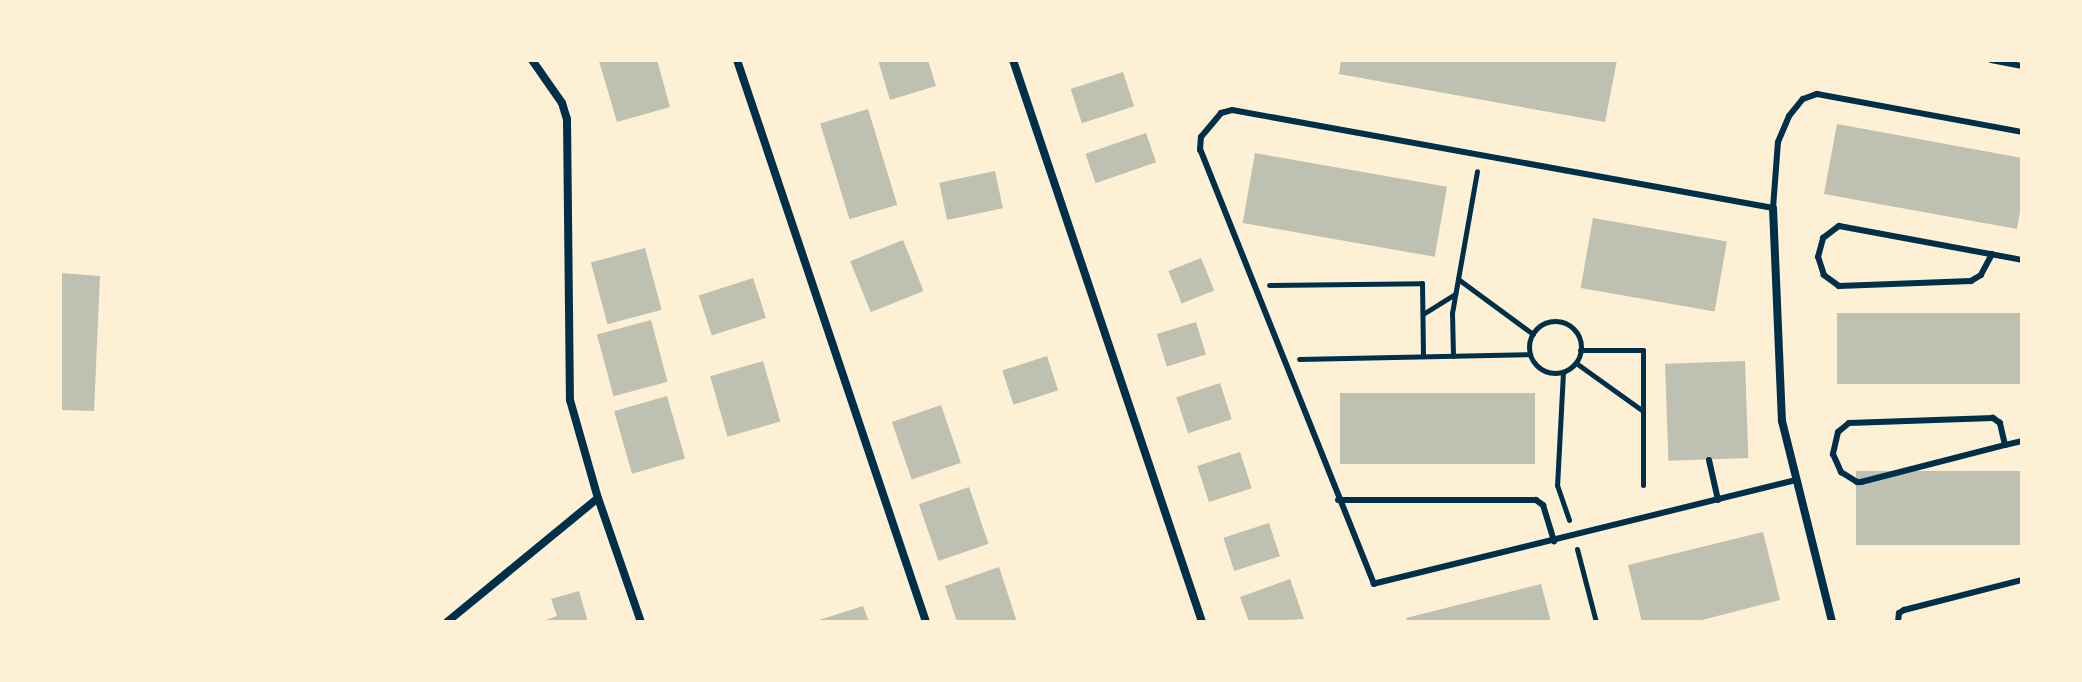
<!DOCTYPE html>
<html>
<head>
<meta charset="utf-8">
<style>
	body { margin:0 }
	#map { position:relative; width:2082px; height:682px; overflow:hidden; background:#fdf0d5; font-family:"DM Sans",sans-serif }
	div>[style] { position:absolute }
	.building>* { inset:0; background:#bec0b2; transform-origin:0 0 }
	.path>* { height:5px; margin:-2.5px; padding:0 2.5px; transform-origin:2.5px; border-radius:2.5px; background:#003049 }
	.path>.ring { margin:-2.5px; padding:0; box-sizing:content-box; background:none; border:5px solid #003049; border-radius:50% }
	.service>* { height:6px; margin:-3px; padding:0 3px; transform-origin:3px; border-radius:3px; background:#003049 }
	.minor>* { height:8px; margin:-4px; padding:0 4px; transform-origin:4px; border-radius:4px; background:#003049 }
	span { translate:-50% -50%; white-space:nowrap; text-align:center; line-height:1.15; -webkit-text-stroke:6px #fdf0d5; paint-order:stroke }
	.frame { position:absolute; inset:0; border:62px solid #fdf0d5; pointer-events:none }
</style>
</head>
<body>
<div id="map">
	<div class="building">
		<i style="clip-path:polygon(657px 60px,670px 107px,617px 122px,599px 61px)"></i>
		<i style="clip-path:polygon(878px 60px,928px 60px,936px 86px,890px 100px)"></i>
		<i style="clip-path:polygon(1341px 60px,1617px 60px,1605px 122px,1339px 74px)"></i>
		<i style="left:1123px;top:72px;width:36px;height:55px;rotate:72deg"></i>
		<i style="left:868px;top:109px;width:100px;height:50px;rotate:73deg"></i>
		<i style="clip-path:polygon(1837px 124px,2022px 158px,2022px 199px,2017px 229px,1824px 194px)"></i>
		<i style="left:1146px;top:133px;width:31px;height:64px;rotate:71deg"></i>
		<i style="left:1255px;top:153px;width:195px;height:71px;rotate:10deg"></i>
		<i style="left:995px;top:171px;width:38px;height:57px;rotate:78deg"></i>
		<i style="left:1593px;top:218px;width:136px;height:71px;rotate:10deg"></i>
		<i style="left:903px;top:240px;width:55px;height:57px;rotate:68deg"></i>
		<i style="left:645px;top:248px;width:64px;height:56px;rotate:75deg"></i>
		<i style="left:1201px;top:258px;width:35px;height:35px;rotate:68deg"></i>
		<i style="clip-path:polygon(60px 273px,100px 276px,94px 411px,60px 410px)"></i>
		<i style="left:753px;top:278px;width:42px;height:57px;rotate:72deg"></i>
		<i style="left:2022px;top:313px;width:71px;height:185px;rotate:90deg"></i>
		<i style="left:651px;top:320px;width:64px;height:56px;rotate:75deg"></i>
		<i style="left:1196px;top:322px;width:34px;height:41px;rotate:73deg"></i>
		<i style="left:1047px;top:356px;width:36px;height:47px;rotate:72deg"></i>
		<i style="left:763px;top:361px;width:63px;height:55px;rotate:74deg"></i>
		<i style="left:1745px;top:361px;width:97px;height:80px;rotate:88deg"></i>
		<i style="left:1220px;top:383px;width:38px;height:46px;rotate:72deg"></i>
		<i style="left:1340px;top:393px;width:195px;height:71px"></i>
		<i style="left:667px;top:396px;width:65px;height:55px;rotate:74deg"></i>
		<i style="left:941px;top:405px;width:61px;height:52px;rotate:71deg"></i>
		<i style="left:1240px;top:452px;width:38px;height:45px;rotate:72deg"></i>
		<i style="left:2022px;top:471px;width:74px;height:166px;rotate:90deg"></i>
		<i style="left:969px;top:487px;width:60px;height:53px;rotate:71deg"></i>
		<i style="left:1269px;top:523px;width:35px;height:48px;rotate:72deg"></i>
		<i style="clip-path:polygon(1763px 532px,1780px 600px,1694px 622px,1642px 622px,1628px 565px)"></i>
		<i style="clip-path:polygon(999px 567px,1017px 622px,957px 622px,945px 586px)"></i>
		<i style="clip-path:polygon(1290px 579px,1304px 619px,1249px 622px,1240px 597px)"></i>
		<i style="clip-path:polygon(1541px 584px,1551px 622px,1407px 622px,1406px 618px)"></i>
		<i style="clip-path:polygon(579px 591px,588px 622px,540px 622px,557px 616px,551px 599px)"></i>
		<i style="clip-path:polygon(863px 606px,869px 622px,816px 622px,816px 621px)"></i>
	</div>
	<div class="path">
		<i style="left:1458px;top:279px;width:93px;rotate:36.3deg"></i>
		<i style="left:1269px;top:285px;width:153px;rotate:-0.7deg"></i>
		<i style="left:1422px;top:283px;width:73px;rotate:89.2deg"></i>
		<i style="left:1423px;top:314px;width:38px;rotate:-32deg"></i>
		<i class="ring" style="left:1529px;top:321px;width:47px;height:47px"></i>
		<i style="left:1580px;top:350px;width:63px"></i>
		<i style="left:1643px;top:350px;width:135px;rotate:90deg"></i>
		<i style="left:1453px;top:356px;width:43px;rotate:-91.3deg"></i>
		<i style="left:1452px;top:313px;width:144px;rotate:-80deg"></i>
		<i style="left:1299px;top:359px;width:231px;rotate:-1.2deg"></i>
		<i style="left:1576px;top:363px;width:82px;rotate:35.6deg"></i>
		<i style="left:1563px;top:372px;width:113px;rotate:93deg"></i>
		<i style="left:1557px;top:485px;width:37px;rotate:71deg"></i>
		<i style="left:1577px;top:549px;width:75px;rotate:75.4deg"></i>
	</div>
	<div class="service">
		<i style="left:1991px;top:60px;width:32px;rotate:11deg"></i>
		<i style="left:1992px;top:254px;width:24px;rotate:118deg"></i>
		<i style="left:1981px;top:275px;width:12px;rotate:149deg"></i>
		<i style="left:1971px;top:281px;width:132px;rotate:177.8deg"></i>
		<i style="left:1839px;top:286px;width:19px;rotate:-144deg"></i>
		<i style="left:1824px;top:275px;width:19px;rotate:-108deg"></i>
		<i style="left:1818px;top:257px;width:20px;rotate:-75deg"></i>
		<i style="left:1823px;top:238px;width:20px;rotate:-37deg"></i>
		<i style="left:1839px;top:226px;width:186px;rotate:10.5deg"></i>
		<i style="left:2005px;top:445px;width:23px;rotate:-103deg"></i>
		<i style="left:2000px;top:423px;width:9px;rotate:-144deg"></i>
		<i style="left:1993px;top:418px;width:144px;rotate:178deg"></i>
		<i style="left:1849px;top:423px;width:14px;rotate:141deg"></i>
		<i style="left:1838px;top:432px;width:23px;rotate:103deg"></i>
		<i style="left:1833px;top:454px;width:20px;rotate:66deg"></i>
		<i style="left:1841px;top:472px;width:19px;rotate:32deg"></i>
		<i style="left:1857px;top:482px;width:4px"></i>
		<i style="left:1861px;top:482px;width:149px;rotate:-14.4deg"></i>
		<i style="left:2005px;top:445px;width:17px;rotate:-13deg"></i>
		<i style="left:1709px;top:460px;width:41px;rotate:77.3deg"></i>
		<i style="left:1796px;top:480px;width:435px;rotate:166.2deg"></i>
		<i style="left:1374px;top:584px;width:468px;rotate:-111.8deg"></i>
		<i style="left:1200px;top:150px;width:13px;rotate:-86deg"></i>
		<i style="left:1201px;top:137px;width:31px;rotate:-50deg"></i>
		<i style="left:1221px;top:113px;width:11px;rotate:-15deg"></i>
		<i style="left:1232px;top:110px;width:550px;rotate:10.27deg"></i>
		<i style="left:1773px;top:208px;width:66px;rotate:-85.7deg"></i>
		<i style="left:1778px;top:142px;width:28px;rotate:-67deg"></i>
		<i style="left:1789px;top:116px;width:22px;rotate:-51deg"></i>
		<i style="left:1803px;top:99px;width:15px;rotate:-20deg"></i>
		<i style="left:1817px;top:94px;width:208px;rotate:10.5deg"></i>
		<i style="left:1338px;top:500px;width:198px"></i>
		<i style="left:1536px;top:500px;width:9px;rotate:36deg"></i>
		<i style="left:1543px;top:505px;width:38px;rotate:73deg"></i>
		<i style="left:1898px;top:622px;width:9px;rotate:-84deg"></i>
		<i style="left:1899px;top:613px;width:6px;rotate:-31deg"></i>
		<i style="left:1904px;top:610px;width:122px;rotate:-14.3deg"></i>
	</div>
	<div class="minor">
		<i style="left:532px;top:60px;width:52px;rotate:55.1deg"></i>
		<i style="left:562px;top:103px;width:17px;rotate:73deg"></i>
		<i style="left:567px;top:119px;width:281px;rotate:89.4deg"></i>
		<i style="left:570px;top:400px;width:102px;rotate:74.1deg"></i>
		<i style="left:598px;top:498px;width:131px;rotate:70.9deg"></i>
		<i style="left:737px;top:60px;width:593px;rotate:71.41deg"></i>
		<i style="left:1013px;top:60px;width:593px;rotate:71.41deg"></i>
		<i style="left:1773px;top:208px;width:213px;rotate:87.6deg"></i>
		<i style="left:1782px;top:421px;width:207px;rotate:76deg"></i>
		<i style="left:447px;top:622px;width:195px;rotate:-39.4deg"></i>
	</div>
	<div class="frame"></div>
</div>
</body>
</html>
